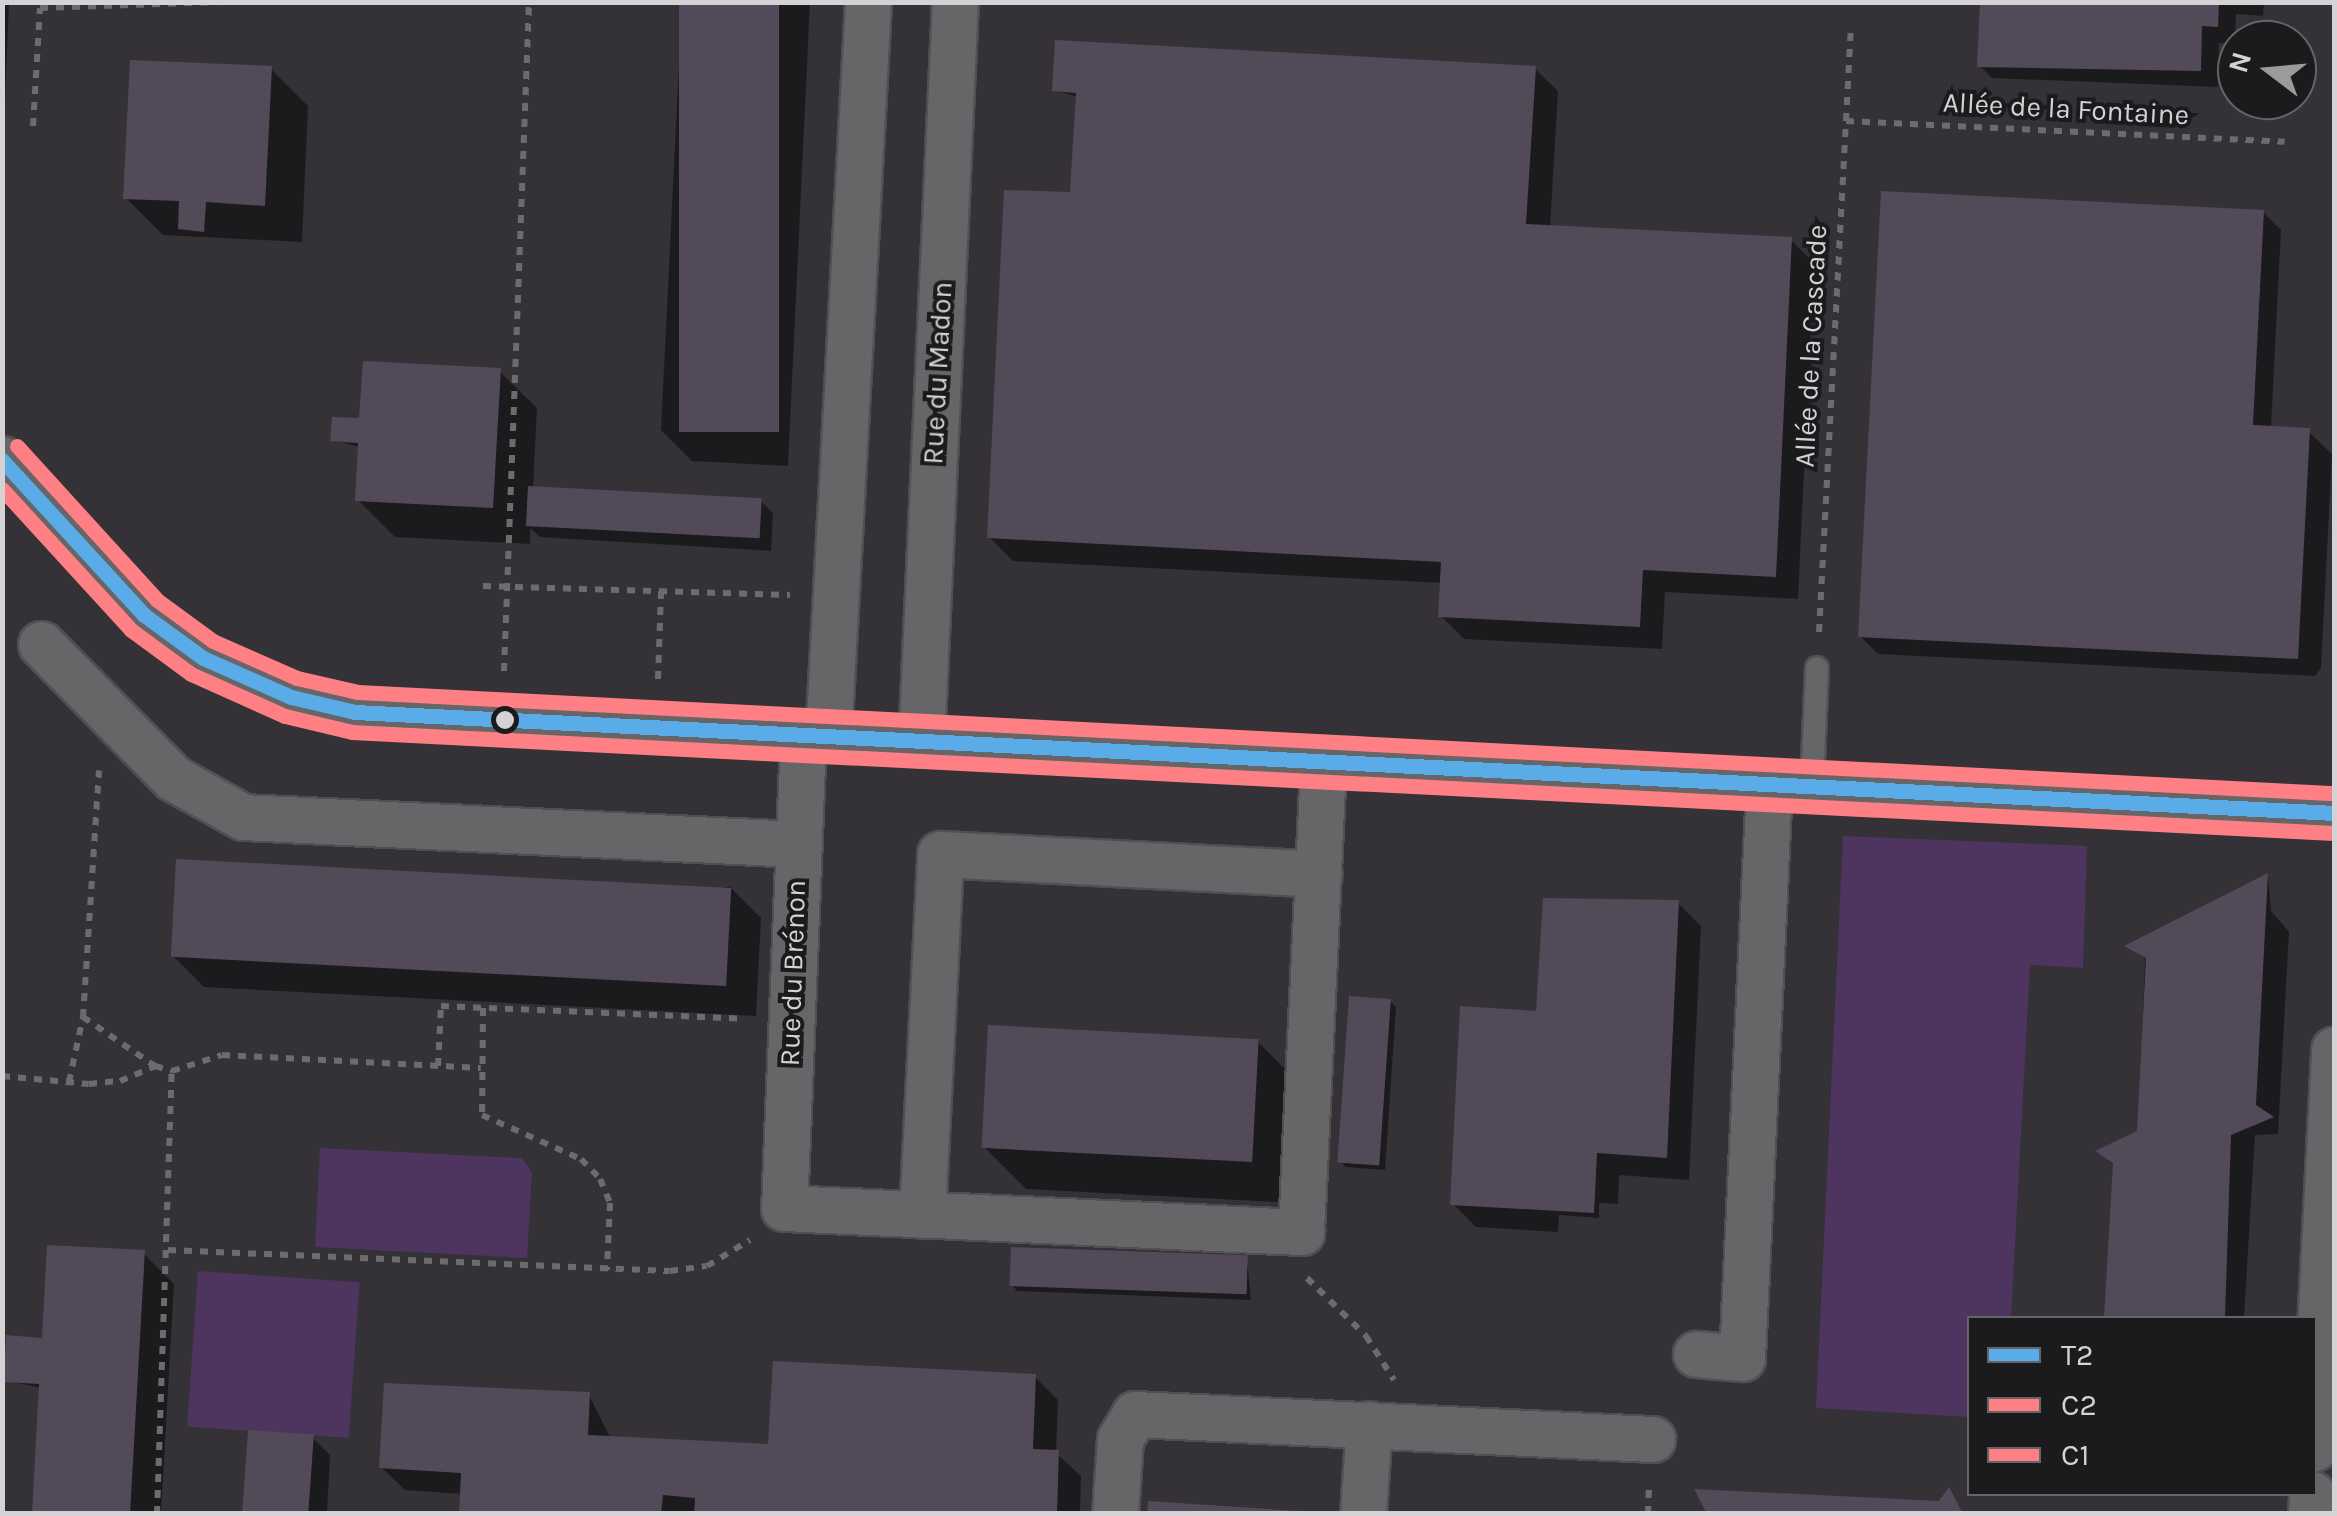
<!DOCTYPE html>
<html>
<head>
<meta charset="utf-8">
<style>
	body { margin:0 }
	#map { position:relative; width:2337px; height:1516px; overflow:hidden; background:#343236; font-family:Karla,sans-serif }
	div>[style] { position:absolute }
	.green>* { inset:0; background:#4d355f; transform-origin:0 0 }
	.shadow>* { inset:0; background:#0007 }
	.building>* { inset:0; background:#524a59; transform-origin:0 0 }
	.path>* { height:6px; margin-top:-3px; transform-origin:0; background:repeating-linear-gradient(90deg,#6d6c6d 0 8px,transparent 0 16px) }
	.roads { filter:drop-shadow(2px 0 #514f52) drop-shadow(-2px 0 #514f52) drop-shadow(0 2px #514f52) drop-shadow(0 -2px #514f52) }
	.service>* { height:22px; margin:-11px; padding:0 11px; transform-origin:11px; border-radius:11px; background:#666567 }
	.minor>* { height:45px; margin:-22.5px; padding:0 22.5px; transform-origin:22.5px; border-radius:22.5px; background:#666567 }
	.bus-1>* { height:15px; margin:-7.5px; padding:0 7.5px; transform-origin:7.5px; border-radius:7.5px; background:#5aace8 }
	.bus-2>* { height:15px; margin:-7.5px; padding:0 7.5px; transform-origin:7.5px; border-radius:7.5px; background:#ff8084 }
	.bus-3>* { height:15px; margin:-7.5px; padding:0 7.5px; transform-origin:7.5px; border-radius:7.5px; background:#ff8084 }
	.dots>* { width:28px; height:28px; translate:-50% -50%; box-sizing:border-box; border:5px solid #1b1a1c; border-radius:50% }
	span { translate:-50% -50%; white-space:nowrap; text-align:center; line-height:1.15; -webkit-text-stroke:8px #1b1a1c; paint-order:stroke }
	.street-label { font-size:28px; color:#d4d2d5 }
	.frame { position:absolute; inset:0; border:5px solid #d4d2d5; pointer-events:none }
	.legend { position:absolute; left:1967px; top:1316px; width:350px; height:180px; box-sizing:border-box; background:#1b1a1c; border:2px solid #656466; margin:0; padding:12px 18px; list-style:none; font-size:30px; color:#d4d2d5 }
	.legend li { display:flex; align-items:center; gap:20px; height:50px }
	.legend b { width:50px; border:2px solid #656466 }
	.north { position:absolute; left:2217px; top:20px; width:100px; height:100px; box-sizing:border-box; background:#1b1a1c; border:2px solid #656466; border-radius:50%; rotate:286deg; font-size:28px; font-weight:700; line-height:40px; text-align:center; color:#d4d2d5 }
	.north::after { content:''; display:block; margin:auto; width:35px; height:45px; background:#9c9a9d; clip-path:polygon(50% 0,100% 100%,50% 72%,0 100%) }
</style>
</head>
<body>
<div id="map">
	<div class="green">
		<i style="clip-path:polygon(1843px 836px,2087px 846px,2083px 968px,2030px 965px,2011px 1318px,1970px 1318px,1969px 1417px,1816px 1408px)"></i>
		<i style="clip-path:polygon(320px 1148px,522px 1158px,532px 1172px,527px 1258px,315px 1247px)"></i>
		<i style="left:198px;top:1271px;width:162px;height:156px;rotate:4deg"></i>
	</div>
	<div class="shadow">
		<i style="clip-path:polygon(2px 2px,9px 2px,4px 124px,2px 124px)"></i>
		<i style="clip-path:polygon(682px 2px,810px 2px,788px 466px,692px 461px,661px 430px)"></i>
		<i style="clip-path:polygon(1983px 2px,2264px 2px,2263px 16px,2236px 14px,2235px 44px,2219px 43px,2218px 87px,1992px 78px,1980px 66px)"></i>
		<i style="clip-path:polygon(1534px 68px,1558px 91px,1550px 228px,1791px 240px,1814px 263px,1798px 599px,1665px 592px,1662px 649px,1464px 639px,1441px 616px,1442px 583px,1013px 561px,990px 538px,1073px 195px,1078px 97px,1054px 90px)"></i>
		<i style="clip-path:polygon(271px 69px,308px 106px,302px 242px,163px 235px,126px 198px)"></i>
		<i style="clip-path:polygon(2263px 212px,2281px 230px,2271px 428px,2308px 431px,2332px 454px,2321px 668px,2315px 676px,1878px 654px,1860px 636px)"></i>
		<i style="clip-path:polygon(499px 371px,537px 408px,533px 488px,761px 501px,773px 513px,771px 551px,540px 537px,530px 528px,530px 544px,395px 537px,358px 500px,360px 447px,333px 440px,358px 420px)"></i>
		<i style="clip-path:polygon(2268px 876px,2271px 911px,2289px 932px,2278px 1134px,2255px 1135px,2244px 1318px,2106px 1318px,2115px 1164px,2139px 1133px,2145px 958px,2128px 947px)"></i>
		<i style="clip-path:polygon(730px 887px,761px 918px,756px 1016px,204px 987px,173px 956px)"></i>
		<i style="clip-path:polygon(1678px 903px,1701px 926px,1689px 1180px,1619px 1175px,1618px 1204px,1599px 1203px,1599px 1218px,1559px 1215px,1558px 1232px,1476px 1227px,1453px 1204px,1539px 1014px)"></i>
		<i style="clip-path:polygon(1390px 1001px,1396px 1007px,1385px 1170px,1346px 1167px,1341px 1162px)"></i>
		<i style="clip-path:polygon(1258px 1042px,1300px 1084px,1295px 1203px,1026px 1189px,984px 1147px)"></i>
		<i style="clip-path:polygon(143px 1253px,174px 1284px,161px 1514px,35px 1514px,42px 1388px,6px 1381px,41px 1340px)"></i>
		<i style="clip-path:polygon(1247px 1259px,1251px 1300px,1017px 1291px,1012px 1285px)"></i>
		<i style="clip-path:polygon(1035px 1377px,1058px 1400px,1056px 1453px,1081px 1476px,1080px 1514px,462px 1514px,462px 1494px,405px 1490px,381px 1467px,589px 1395px,611px 1439px,770px 1447px)"></i>
		<i style="clip-path:polygon(312px 1437px,330px 1455px,327px 1514px,246px 1514px)"></i>
	</div>
	<div class="building">
		<i style="left:679px;top:2px;width:100px;height:430px"></i>
		<i style="clip-path:polygon(1980px 2px,2219px 2px,2218px 27px,2202px 26px,2201px 71px,1977px 67px)"></i>
		<i style="clip-path:polygon(1055px 40px,1536px 66px,1526px 224px,1792px 237px,1776px 577px,1643px 570px,1640px 627px,1438px 617px,1441px 562px,987px 538px,1004px 190px,1070px 192px,1076px 93px,1052px 91px)"></i>
		<i style="clip-path:polygon(130px 60px,272px 66px,265px 206px,206px 202px,204px 232px,178px 229px,179px 201px,123px 199px)"></i>
		<i style="clip-path:polygon(1881px 191px,2264px 210px,2253px 425px,2310px 428px,2298px 659px,1858px 637px)"></i>
		<i style="clip-path:polygon(363px 361px,501px 368px,493px 508px,355px 501px,358px 443px,330px 441px,332px 417px,359px 418px)"></i>
		<i style="left:528px;top:486px;width:234px;height:40px;rotate:3deg"></i>
		<i style="left:176px;top:859px;width:556px;height:98px;rotate:3deg"></i>
		<i style="clip-path:polygon(2268px 873px,2256px 1105px,2274px 1117px,2231px 1135px,2225px 1318px,2104px 1318px,2113px 1163px,2095px 1151px,2137px 1131px,2146px 958px,2124px 946px)"></i>
		<i style="clip-path:polygon(1543px 898px,1679px 900px,1667px 1158px,1597px 1153px,1594px 1213px,1450px 1205px,1460px 1006px,1536px 1011px)"></i>
		<i style="left:1349px;top:996px;width:42px;height:167px;rotate:4deg"></i>
		<i style="left:988px;top:1025px;width:271px;height:123px;rotate:3deg"></i>
		<i style="clip-path:polygon(47px 1245px,145px 1250px,130px 1514px,32px 1514px,39px 1384px,3px 1382px,6px 1335px,42px 1338px)"></i>
		<i style="left:1011px;top:1247px;width:237px;height:39px;rotate:2deg"></i>
		<i style="clip-path:polygon(773px 1361px,1036px 1374px,1033px 1449px,1059px 1450px,1057px 1514px,694px 1514px,695px 1498px,663px 1495px,661px 1514px,459px 1514px,461px 1473px,379px 1468px,384px 1383px,590px 1392px,588px 1435px,768px 1444px)"></i>
		<i style="left:248px;top:1430px;width:66px;height:84px;rotate:4deg"></i>
		<i style="clip-path:polygon(1949px 1487px,1963px 1514px,1707px 1514px,1694px 1489px,1939px 1501px)"></i>
		<i style="clip-path:polygon(1148px 1501px,1298px 1511px,1298px 1514px,1147px 1514px)"></i>
	</div>
	<div class="path">
		<i style="left:1846px;top:121px;width:439px;rotate:2.7deg"></i>
		<i style="left:33px;top:126px;width:118px;rotate:-86.6deg"></i>
		<i style="left:40px;top:8px;width:180px;rotate:-1.9deg"></i>
		<i style="left:483px;top:586px;width:307px;rotate:1.7deg"></i>
		<i style="left:1819px;top:632px;width:607px;rotate:-86.98deg"></i>
		<i style="left:504px;top:671px;width:669px;rotate:-87.86deg"></i>
		<i style="left:658px;top:679px;width:88px;rotate:-88deg"></i>
		<i style="left:483px;top:1008px;width:107px;rotate:90.5deg"></i>
		<i style="left:482px;top:1115px;width:108px;rotate:24deg"></i>
		<i style="left:581px;top:1159px;width:28px;rotate:46deg"></i>
		<i style="left:600px;top:1179px;width:26px;rotate:67deg"></i>
		<i style="left:610px;top:1203px;width:67px;rotate:92.6deg"></i>
		<i style="left:83px;top:1017px;width:87px;rotate:34.2deg"></i>
		<i style="left:155px;top:1066px;width:18px;rotate:16deg"></i>
		<i style="left:438px;top:1066px;width:60px;rotate:-87.1deg"></i>
		<i style="left:441px;top:1006px;width:304px;rotate:2.4deg"></i>
		<i style="left:2px;top:1076px;width:87px;rotate:5.3deg"></i>
		<i style="left:89px;top:1084px;width:31px;rotate:-6deg"></i>
		<i style="left:120px;top:1081px;width:38px;rotate:-23deg"></i>
		<i style="left:69px;top:1082px;width:66px;rotate:-77.8deg"></i>
		<i style="left:83px;top:1017px;width:247px;rotate:-86.3deg"></i>
		<i style="left:168px;top:1250px;width:502px;rotate:2.4deg"></i>
		<i style="left:670px;top:1271px;width:37px;rotate:-8deg"></i>
		<i style="left:707px;top:1266px;width:50px;rotate:-31.2deg"></i>
		<i style="left:1307px;top:1278px;width:83px;rotate:44.5deg"></i>
		<i style="left:1366px;top:1336px;width:52px;rotate:57.5deg"></i>
		<i style="left:157px;top:1514px;width:443px;rotate:-88.1deg"></i>
		<i style="left:172px;top:1071px;width:52px;rotate:-17.7deg"></i>
		<i style="left:222px;top:1055px;width:259px;rotate:2.9deg"></i>
		<i style="left:1648px;top:1514px;width:29px;rotate:-88deg"></i>
	</div>
	<div class="roads">
		<div class="service">
			<i style="left:1812px;top:786px;width:118px;rotate:-87.6deg"></i>
		</div>
		<div class="minor">
			<i style="left:2px;top:459px;width:211px;rotate:47.7deg"></i>
			<i style="left:144px;top:615px;width:73px;rotate:36.1deg"></i>
			<i style="left:203px;top:658px;width:96px;rotate:23.9deg"></i>
			<i style="left:291px;top:697px;width:66px;rotate:13.2deg"></i>
			<i style="left:355px;top:712px;width:1982px;rotate:2.92deg"></i>
			<i style="left:41px;top:644px;width:188px;rotate:45.4deg"></i>
			<i style="left:173px;top:778px;width:80px;rotate:29.1deg"></i>
			<i style="left:243px;top:817px;width:556px;rotate:2.79deg"></i>
			<i style="left:803px;top:738px;width:470px;rotate:92.3deg"></i>
			<i style="left:784px;top:1208px;width:518px;rotate:2.66deg"></i>
			<i style="left:1301px;top:1232px;width:470px;rotate:-87.3deg"></i>
			<i style="left:828px;top:739px;width:738px;rotate:-86.89deg"></i>
			<i style="left:921px;top:744px;width:743px;rotate:-87.38deg"></i>
			<i style="left:922px;top:1215px;width:361px;rotate:-87.1deg"></i>
			<i style="left:940px;top:854px;width:379px;rotate:3deg"></i>
			<i style="left:1696px;top:1354px;width:46px;rotate:5deg"></i>
			<i style="left:1742px;top:1358px;width:574px;rotate:-87.3deg"></i>
			<i style="left:2314px;top:1448px;width:399px;rotate:-87.1deg"></i>
			<i style="left:1115px;top:1514px;width:75px;rotate:-86.2deg"></i>
			<i style="left:1120px;top:1439px;width:29px;rotate:-59deg"></i>
			<i style="left:1135px;top:1414px;width:518px;rotate:2.77deg"></i>
			<i style="left:1363px;top:1514px;width:90px;rotate:-86.2deg"></i>
			<i style="left:2311px;top:1514px;width:20px;rotate:-87deg"></i>
		</div>
	</div>
	<div class="bus-1">
		<i style="left:2px;top:460px;width:210px;rotate:47.5deg"></i>
		<i style="left:144px;top:615px;width:73px;rotate:36.1deg"></i>
		<i style="left:203px;top:658px;width:96px;rotate:23.9deg"></i>
		<i style="left:291px;top:697px;width:66px;rotate:13.2deg"></i>
		<i style="left:355px;top:712px;width:1982px;rotate:2.92deg"></i>
	</div>
	<div class="bus-2">
		<i style="left:2px;top:489px;width:191px;rotate:47.5deg"></i>
		<i style="left:131px;top:630px;width:74px;rotate:36.3deg"></i>
		<i style="left:191px;top:674px;width:103px;rotate:24.1deg"></i>
		<i style="left:285px;top:716px;width:69px;rotate:13.4deg"></i>
		<i style="left:352px;top:732px;width:1984px;rotate:2.92deg"></i>
	</div>
	<div class="bus-3">
		<i style="left:17px;top:446px;width:208px;rotate:47.7deg"></i>
		<i style="left:157px;top:600px;width:69px;rotate:36.2deg"></i>
		<i style="left:213px;top:641px;width:92px;rotate:23.8deg"></i>
		<i style="left:297px;top:678px;width:63px;rotate:12.9deg"></i>
		<i style="left:358px;top:692px;width:1979px;rotate:2.93deg"></i>
	</div>
	<div class="dots">
		<i style="left:505px;top:720px;background:#d4d2d5"></i>
	</div>
	<div class="street-label">
		<span style="left:2066px;top:109px;rotate:3deg">Allée de la Fontaine</span>
		<span style="left:1811px;top:346px;rotate:-87deg">Allée de la Cascade</span>
		<span style="left:938px;top:373px;rotate:-87deg">Rue du Madon</span>
		<span style="left:793px;top:973px;rotate:-88deg">Rue du Brénon</span>
	</div>
	<div class="frame"></div>
	<ul class="legend">
	<li><b style="height:12px;background:#5aace8"></b>T2</li>
	<li><b style="height:12px;background:#ff8084"></b>C2</li>
	<li><b style="height:12px;background:#ff8084"></b>C1</li>
	</ul>
	<div class="north">N</div>
</div>
</body>
</html>
